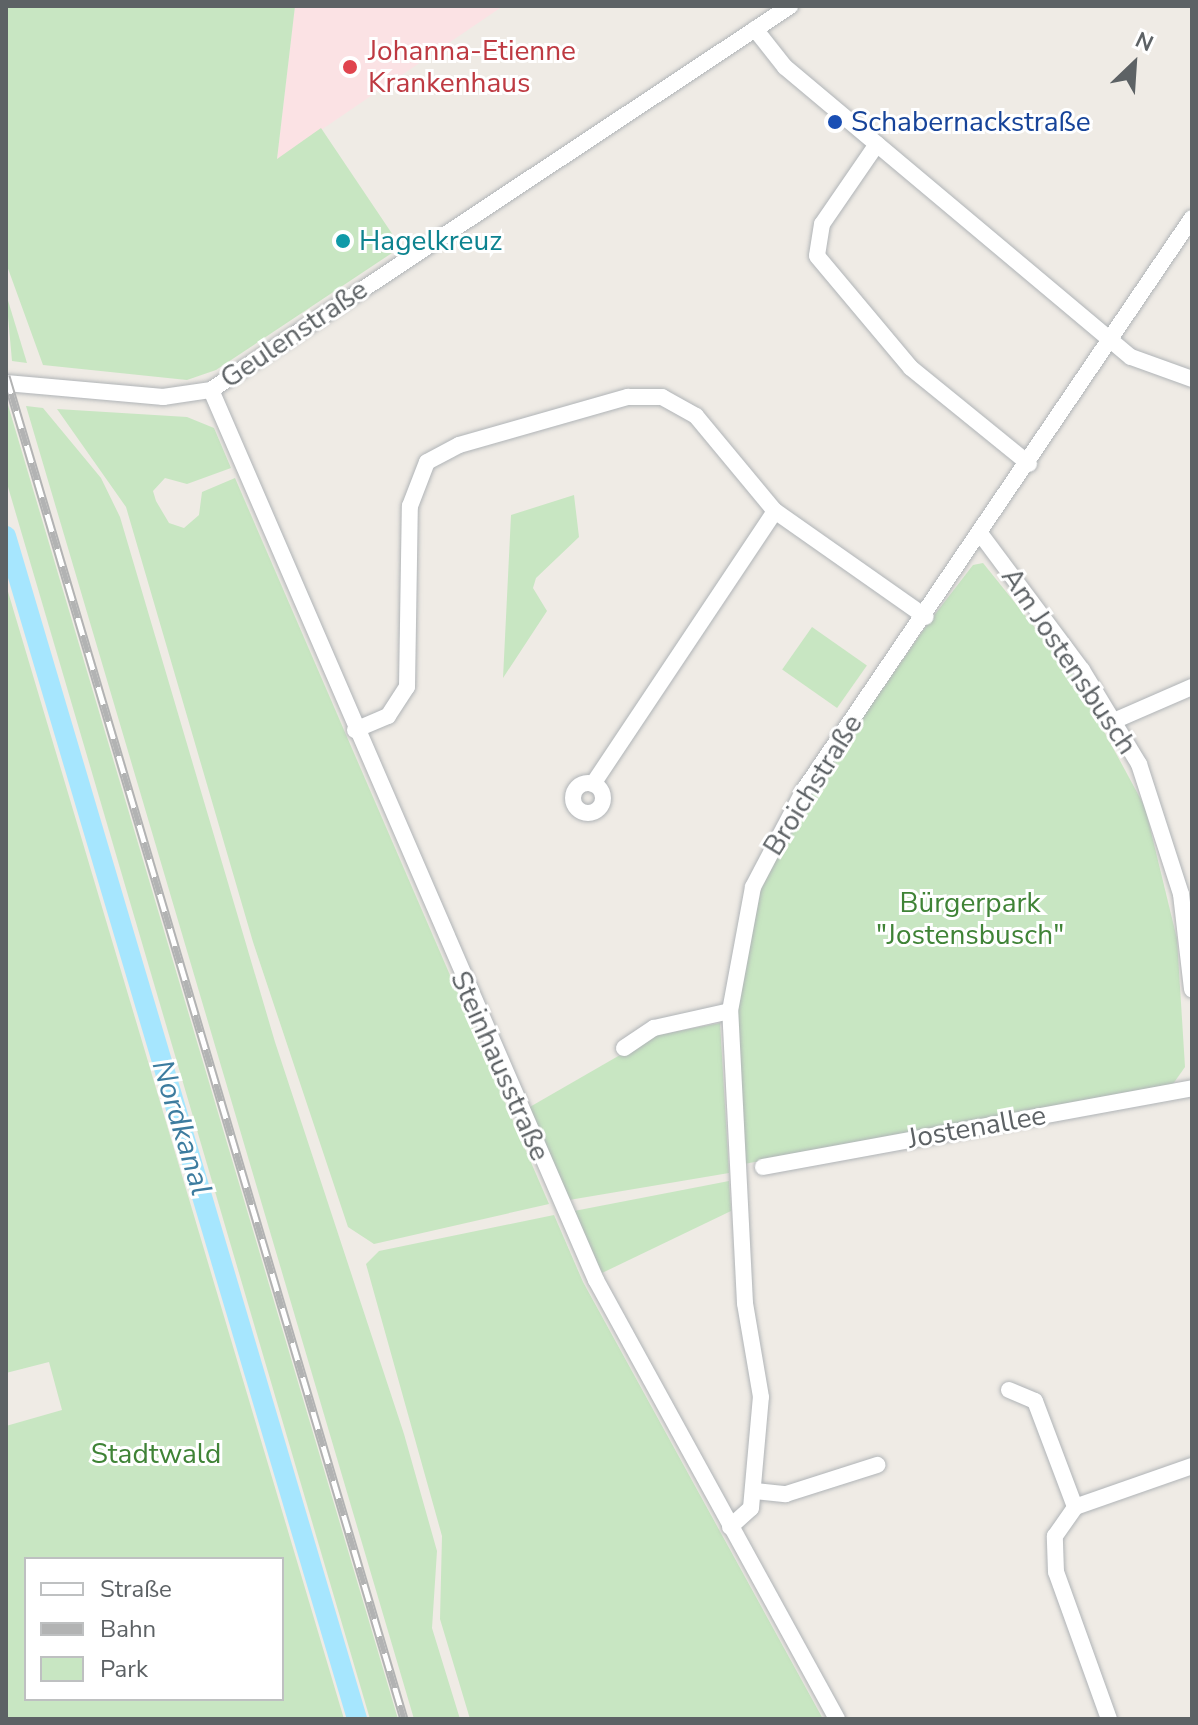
<!DOCTYPE html>
<meta charset="utf-8">
<style>
body{margin:0}
#map{position:relative;width:1198px;height:1725px;overflow:hidden;background:#efebe5;font-family:"Nunito Sans",sans-serif}
div>[style]{position:absolute}
[style*='--x']{left:calc(var(--x)*1px);top:calc(var(--y)*1px);width:calc(var(--w)*1px);rotate:calc(var(--a)*1deg)}
.medical>*{inset:0;background:#fbe2e4}
.green>*{inset:0;background:#c8e6c2;transform-origin:0 0}
.canal>*{height:20px;margin:-10px;padding:0 10px;transform-origin:10px;border-radius:10px;background:#a6e6fe}
.roads{filter:drop-shadow(0 0 2px #b0b4b7) drop-shadow(0 0 2px #b0b4b7)}
.street>*{height:16px;margin:-8px;padding:0 8px;transform-origin:8px;border-radius:8px;background:#fff}
.street>.ring{margin:-8px;padding:0;box-sizing:content-box;background:none;border:16px solid #fff;border-radius:50%}
.rail>*{height:9px;margin-top:-4.5px;transform-origin:0;background:repeating-linear-gradient(90deg,#fff 0 18px,#b2b3b3 0 36px);box-sizing:border-box;border-block:2px solid #b2b3b3}
.dots>*{width:22px;height:22px;translate:-50% -50%;box-sizing:border-box;border:4px solid #fff;border-radius:50%}
span{translate:-50% -50%;white-space:nowrap;text-align:center;line-height:1.15;-webkit-text-stroke:6px #fff;paint-order:stroke}
.health-label{font-size:28px;color:#be3a42}
.left{translate:0 -50%;text-align:left}
.transit-label{font-size:28px;color:#164399}
.culture-label{font-size:28px;color:#0d838f}
.street-label{font-size:28px;color:#5d6265}
.park-label{font-size:28px;color:#3f8336}
.water-label{font-size:30px;color:#3d7c9f;font-style:italic}
.frame{position:absolute;inset:0;border:8px solid #5d6265;pointer-events:none}
.legend{position:absolute;left:24px;top:1557px;width:260px;height:144px;box-sizing:border-box;background:#fff;border:2px solid #bec0c1;margin:0;padding:10px 14px;list-style:none;font-size:24px;color:#5d6265}
.legend li{display:flex;align-items:center;gap:16px;height:40px}
.legend b{width:40px;border:2px solid #bec0c1}
.north{position:absolute;left:1094px;top:24px;width:80px;height:80px;-webkit-text-stroke:6px #fff;paint-order:stroke;rotate:25deg;font-size:22px;font-weight:700;line-height:32px;text-align:center;color:#5d6265}
.north::after{content:'';display:block;margin:auto;width:28px;height:36px;background:#5d6265;clip-path:polygon(50% 0,100% 100%,50% 72%,0 100%)}
</style>
<div id="map">
<div class="medical">
<div style="clip-path:polygon(295px 6px,503px 6px,277px 160px)"></div>
</div>
<div class="green">
<div style="clip-path:polygon(6px 6px,295px 6px,277px 159px,321px 128px,401px 247px,216px 370px,187px 380px,43px 365px,6px 263px)"></div>
<div style="clip-path:polygon(6px 294px,27px 363px,12px 361px)"></div>
<div style="clip-path:polygon(6px 404px,8px 405px,398px 1719px,370px 1719px,6px 480px)"></div>
<div style="clip-path:polygon(26px 406px,43px 408px,101px 478px,120px 517px,275px 1042px,404px 1434px,437px 1551px,432px 1628px,460px 1719px,414px 1719px)"></div>
<div style="clip-path:polygon(57px 409px,187px 417px,214px 428px,231px 468px,187px 484px,165px 478px,153px 491px,156px 501px,169px 523px,184px 528px,199px 515px,202px 492px,235px 478px,549px 1204px,374px 1244px,348px 1227px,253px 942px,126px 507px)"></div>
<div style="clip-path:polygon(574px 495px,579px 537px,536px 578px,533px 588px,547px 611px,503px 678px,511px 515px)"></div>
<div style="clip-path:polygon(983px 563px,1074px 676px,1145px 807px,1177px 939px,1185px 1067px,1173px 1084px,744px 1164px,737px 1005px,761px 889px,809px 795px,929px 622px,973px 565px)"></div>
<div style="clip-path:polygon(evenodd,6px 585px,344px 1719px,6px 1719px,6px 1426px,62px 1410px,49px 1362px,6px 1373px,6px 585px,26px 1559px,282px 1559px,282px 1699px,26px 1699px,26px 1559px)"></div>
<div style="left:812px;top:627px;width:67px;height:52px;rotate:35deg"></div>
<div style="clip-path:polygon(720px 1023px,729px 1173px,569px 1200px,528px 1108px,653px 1036px)"></div>
<div style="clip-path:polygon(729px 1181px,731px 1211px,602px 1273px,574px 1211px)"></div>
<div style="clip-path:polygon(554px 1215px,583px 1282px,823px 1719px,470px 1719px,440px 1619px,442px 1536px,366px 1264px,379px 1251px)"></div>
</div>
<div class="canal">
<div style="--x:6;--y:536;--w:1234;--a:73.47"></div>
</div>
<div class="roads">
<div class="street">
<div style="--x:755;--y:29;--w:48;--a:51.7"></div>
<div style="--x:785;--y:67;--w:451;--a:40"></div>
<div style="--x:1131;--y:357;--w:65;--a:19.8"></div>
<div style="--x:877;--y:144;--w:97;--a:124.5"></div>
<div style="--x:822;--y:224;--w:32;--a:99"></div>
<div style="--x:817;--y:256;--w:146;--a:50"></div>
<div style="--x:911;--y:368;--w:152;--a:39.1"></div>
<div style="--x:6;--y:383;--w:158;--a:5.1"></div>
<div style="--x:163;--y:397;--w:49;--a:-8.3"></div>
<div style="--x:211;--y:390;--w:695;--a:-33.55"></div>
<div style="--x:211;--y:390;--w:970;--a:66.61"></div>
<div style="--x:596;--y:1280;--w:501;--a:61.23"></div>
<div style="--x:982;--y:536;--w:167;--a:53.3"></div>
<div style="--x:1082;--y:670;--w:110;--a:58.8"></div>
<div style="--x:1139;--y:764;--w:137;--a:72.1"></div>
<div style="--x:1181;--y:894;--w:96;--a:83.4"></div>
<div style="--x:1116;--y:720;--w:83;--a:-23.5"></div>
<div style="--x:355;--y:730;--w:36;--a:-23"></div>
<div style="--x:388;--y:716;--w:35;--a:-57"></div>
<div style="--x:407;--y:687;--w:181;--a:-89.1"></div>
<div style="--x:410;--y:506;--w:47;--a:-68.9"></div>
<div style="--x:427;--y:462;--w:36;--a:-28"></div>
<div style="--x:459;--y:445;--w:176;--a:-15.9"></div>
<div style="--x:628;--y:397;--w:34;--a:0"></div>
<div style="--x:662;--y:397;--w:39;--a:29"></div>
<div style="--x:696;--y:416;--w:124;--a:50.3"></div>
<div style="--x:775;--y:511;--w:184;--a:35.1"></div>
<div class="ring" style="left:573px;top:783px;width:14px;height:14px"></div>
<div style="--x:593;--y:784;--w:328;--a:-56.3"></div>
<div style="--x:624;--y:1048;--w:36;--a:-34"></div>
<div style="--x:654;--y:1028;--w:78;--a:-12.6"></div>
<div style="--x:763;--y:1167;--w:436;--a:-10.4"></div>
<div style="--x:1009;--y:1390;--w:28;--a:23"></div>
<div style="--x:1035;--y:1401;--w:113;--a:69.3"></div>
<div style="--x:755;--y:1491;--w:31;--a:6"></div>
<div style="--x:786;--y:1494;--w:96;--a:-17.7"></div>
<div style="--x:730;--y:1527;--w:28;--a:-42"></div>
<div style="--x:751;--y:1508;--w:111;--a:-84.9"></div>
<div style="--x:761;--y:1397;--w:95;--a:-99.7"></div>
<div style="--x:745;--y:1303;--w:292;--a:-92.9"></div>
<div style="--x:730;--y:1011;--w:126;--a:-79.5"></div>
<div style="--x:753;--y:887;--w:110;--a:-62.3"></div>
<div style="--x:804;--y:790;--w:691;--a:-55.85"></div>
<div style="--x:1109;--y:1719;--w:156;--a:-109.8"></div>
<div style="--x:1056;--y:1572;--w:36;--a:-92"></div>
<div style="--x:1055;--y:1536;--w:35;--a:-55"></div>
<div style="--x:1075;--y:1507;--w:124;--a:-19.3"></div>
</div>
</div>
<div class="rail">
<div style="--x:6;--y:376;--w:1401;--a:73.49"></div>
</div>
<div class="dots">
<div style="left:350px;top:67px;background:#e0444e"></div>
<div style="left:835px;top:122px;background:#1a4fb4"></div>
<div style="left:343px;top:241px;background:#0f9aa8"></div>
</div>
<div class="health-label">
<span class="left" style="left:368px;top:67px">Johanna-Etienne<br>Krankenhaus</span>
</div>
<div class="transit-label">
<span class="left" style="left:851px;top:122px">Schabernackstraße</span>
</div>
<div class="culture-label">
<span class="left" style="left:359px;top:241px">Hagelkreuz</span>
</div>
<div class="street-label">
<span style="left:294px;top:334px;rotate:-34deg">Geulenstraße</span>
<span style="left:1069px;top:661px;rotate:56deg">Am Jostensbusch</span>
<span style="left:813px;top:785px;rotate:-58deg">Broichstraße</span>
<span style="left:500px;top:1066px;rotate:66deg">Steinhausstraße</span>
<span style="left:977px;top:1127px;rotate:-10deg">Jostenallee</span>
</div>
<div class="park-label">
<span style="left:970px;top:919px">Bürgerpark<br>"Jostensbusch"</span>
<span style="left:156px;top:1454px">Stadtwald</span>
</div>
<div class="water-label">
<span style="left:181px;top:1128px;rotate:73deg">Nordkanal</span>
</div>
<div class="frame"></div>
<ul class="legend">
<li><b style="height:10px;background:#fff"></b>Straße</li>
<li><b style="height:10px;background:#b2b3b3"></b>Bahn</li>
<li><b style="height:22px;background:#c8e6c2"></b>Park</li>
</ul>
<div class="north">N</div>
</div>
